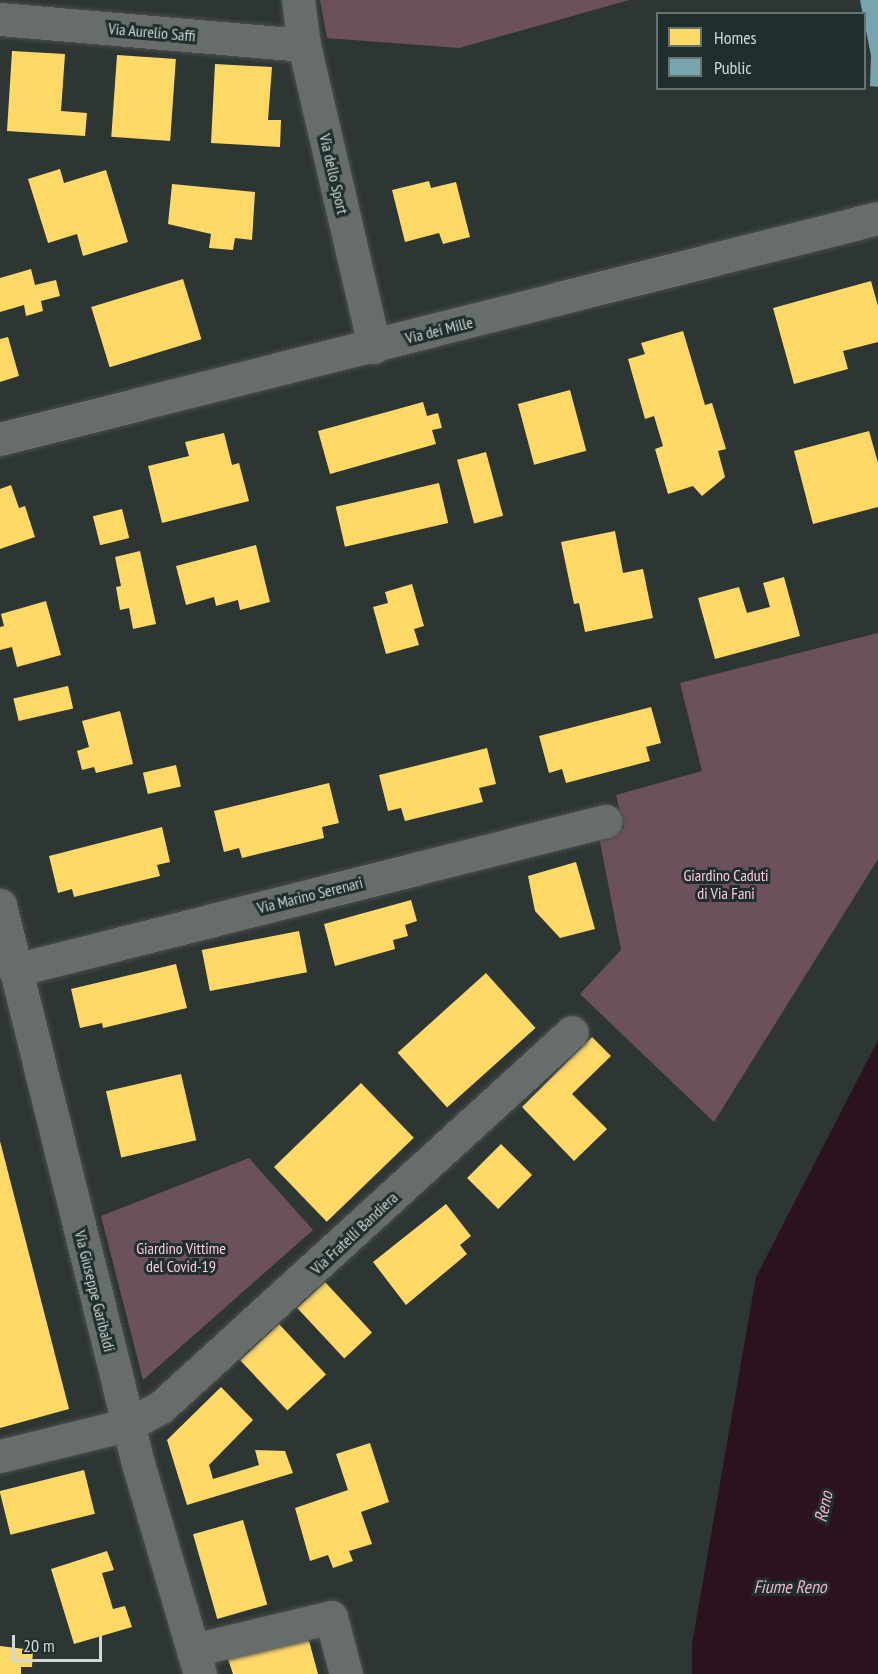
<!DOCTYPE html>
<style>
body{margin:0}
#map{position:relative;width:878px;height:1674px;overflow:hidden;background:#2e3634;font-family:"PT Sans Narrow",sans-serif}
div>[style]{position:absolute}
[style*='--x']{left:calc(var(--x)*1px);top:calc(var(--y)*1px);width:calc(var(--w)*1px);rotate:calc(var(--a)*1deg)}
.green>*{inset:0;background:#6c515d}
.water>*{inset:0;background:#2b121e}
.homes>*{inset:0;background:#ffd966;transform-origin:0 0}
.public>*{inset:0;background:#76a5af}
.roads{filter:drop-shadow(0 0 2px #4b5150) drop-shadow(0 0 2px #4b5150)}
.minor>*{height:33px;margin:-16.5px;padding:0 16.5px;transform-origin:16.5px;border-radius:16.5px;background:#666d6b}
span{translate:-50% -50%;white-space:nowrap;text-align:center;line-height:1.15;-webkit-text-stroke:6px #202f2d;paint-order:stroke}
.street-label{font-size:16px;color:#cfd8d6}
.park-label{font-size:16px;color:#ffcae0}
.water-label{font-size:18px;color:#f1b1cc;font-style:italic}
.legend{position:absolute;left:656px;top:12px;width:210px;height:78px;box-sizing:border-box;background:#202f2d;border:2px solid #667371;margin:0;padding:8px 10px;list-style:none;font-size:18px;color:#cfd8d6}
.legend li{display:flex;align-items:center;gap:12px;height:30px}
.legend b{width:30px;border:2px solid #667371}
.scale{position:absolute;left:12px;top:1635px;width:90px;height:27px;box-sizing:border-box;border:3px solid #cfd8d6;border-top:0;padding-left:8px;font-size:18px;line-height:21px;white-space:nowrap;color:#cfd8d6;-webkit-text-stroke:4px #202f2d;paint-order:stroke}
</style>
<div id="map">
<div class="green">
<div style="clip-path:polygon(320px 0,629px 0,459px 48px,327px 38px)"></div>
<div style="clip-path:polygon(878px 633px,878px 859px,714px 1122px,580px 994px,621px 950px,599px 837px,624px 828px,616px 795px,702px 771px,680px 683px)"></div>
<div style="clip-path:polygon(249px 1158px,313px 1230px,143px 1380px,101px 1216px)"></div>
</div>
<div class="water">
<div style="clip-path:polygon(878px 1040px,878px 1674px,692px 1674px,692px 1644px,756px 1277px)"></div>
</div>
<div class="homes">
<div style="clip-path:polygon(12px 51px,65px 54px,61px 111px,87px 113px,85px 136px,7px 131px)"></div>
<div style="left:117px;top:55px;width:59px;height:82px;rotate:4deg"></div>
<div style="clip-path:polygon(215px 64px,272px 67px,268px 120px,281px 120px,280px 147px,211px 143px)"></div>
<div style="clip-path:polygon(60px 169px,64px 183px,106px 170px,128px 242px,83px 256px,77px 234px,48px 243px,28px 179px)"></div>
<div style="clip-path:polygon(429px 181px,431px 188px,456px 182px,470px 237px,443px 244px,439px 233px,405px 242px,392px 190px)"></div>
<div style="clip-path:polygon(172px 184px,255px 192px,252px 240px,235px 238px,233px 250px,209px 248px,211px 234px,168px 224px)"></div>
<div style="clip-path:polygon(31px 269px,35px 285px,56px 280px,60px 296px,41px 301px,43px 311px,26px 316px,24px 305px,0 312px,0 278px)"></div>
<div style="left:183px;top:279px;width:63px;height:96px;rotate:73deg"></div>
<div style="clip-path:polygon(871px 281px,878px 306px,878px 342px,843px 351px,848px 369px,794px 384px,773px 308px)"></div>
<div style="clip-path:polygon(683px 331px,705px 405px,712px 403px,726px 449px,718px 451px,725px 477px,702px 496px,693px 486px,668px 494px,655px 449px,663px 446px,654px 416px,645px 419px,628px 359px,645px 354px,641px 343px)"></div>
<div style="clip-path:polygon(8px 337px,19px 376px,0 382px,0 339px)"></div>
<div style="left:570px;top:390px;width:63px;height:54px;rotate:75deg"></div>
<div style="clip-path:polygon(423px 402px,427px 416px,438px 413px,442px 428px,432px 430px,436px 444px,330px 474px,318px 431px)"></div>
<div style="clip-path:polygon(869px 431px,878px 463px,878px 507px,813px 524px,794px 451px)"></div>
<div style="clip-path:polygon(224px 433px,232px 465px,239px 463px,249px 501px,162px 523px,148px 466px,189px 456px,185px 442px)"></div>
<div style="left:486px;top:452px;width:66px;height:30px;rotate:75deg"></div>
<div style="left:439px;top:483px;width:41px;height:106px;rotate:77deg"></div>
<div style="clip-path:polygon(11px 485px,19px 508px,25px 506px,35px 537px,0 549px,0 489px)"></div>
<div style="left:122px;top:509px;width:30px;height:30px;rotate:76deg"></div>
<div style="clip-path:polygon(615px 531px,623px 573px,643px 569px,653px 618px,585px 632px,579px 603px,574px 604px,561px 542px)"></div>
<div style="clip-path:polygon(256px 545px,270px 602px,240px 610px,238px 600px,216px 606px,214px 597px,186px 605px,176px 566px)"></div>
<div style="clip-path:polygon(140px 551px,156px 624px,133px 629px,129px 608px,120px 610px,116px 587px,121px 586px,115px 557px)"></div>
<div style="clip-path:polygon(784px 577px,800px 636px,715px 659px,698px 598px,739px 587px,747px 613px,770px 607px,763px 583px)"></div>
<div style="clip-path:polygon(412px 584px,424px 626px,414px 629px,419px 645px,386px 654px,373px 607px,388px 603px,385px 592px)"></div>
<div style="clip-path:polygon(46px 601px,61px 655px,17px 667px,12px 647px,0 650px,0 627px,4px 626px,1px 614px)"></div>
<div style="left:68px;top:686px;width:23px;height:56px;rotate:77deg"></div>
<div style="clip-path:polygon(651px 707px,661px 743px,646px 747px,650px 761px,566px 783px,562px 769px,549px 773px,539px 736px)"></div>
<div style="clip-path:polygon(120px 711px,133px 764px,96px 773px,94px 767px,82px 770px,77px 751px,89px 747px,82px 721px)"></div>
<div style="clip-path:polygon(487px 748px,496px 784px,479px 788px,483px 802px,405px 821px,401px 808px,388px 811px,379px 775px)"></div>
<div style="left:176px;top:765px;width:22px;height:34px;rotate:77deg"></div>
<div style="clip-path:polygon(329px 783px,339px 823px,322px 827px,324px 838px,242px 858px,239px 848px,224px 852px,214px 811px)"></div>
<div style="clip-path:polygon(162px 827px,170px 862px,157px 865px,160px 876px,74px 897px,72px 889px,58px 893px,49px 856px)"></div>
<div style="clip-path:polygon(576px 862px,595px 929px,560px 938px,535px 911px,528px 876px)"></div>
<div style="clip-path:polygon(411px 900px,417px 921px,405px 925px,408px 936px,393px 940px,395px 949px,335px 966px,324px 924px)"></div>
<div style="left:299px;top:931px;width:42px;height:99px;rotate:79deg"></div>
<div style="clip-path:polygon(176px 964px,187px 1008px,103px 1028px,102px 1023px,80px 1028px,71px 989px)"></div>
<div style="left:486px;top:973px;width:74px;height:119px;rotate:48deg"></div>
<div style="clip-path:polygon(592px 1037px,611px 1056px,572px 1094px,607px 1129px,574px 1161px,522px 1107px)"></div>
<div style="left:181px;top:1074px;width:68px;height:77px;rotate:77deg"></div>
<div style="left:361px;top:1083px;width:76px;height:121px;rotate:46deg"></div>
<div style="clip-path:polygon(0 1141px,69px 1409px,0 1428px)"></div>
<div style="left:501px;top:1144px;width:44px;height:48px;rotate:45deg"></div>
<div style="clip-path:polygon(446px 1204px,471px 1236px,460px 1245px,467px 1254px,406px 1305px,373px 1262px)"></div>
<div style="left:325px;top:1282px;width:69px;height:38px;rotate:47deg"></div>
<div style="left:279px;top:1324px;width:69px;height:53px;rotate:47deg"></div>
<div style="clip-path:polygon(221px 1387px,253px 1420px,209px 1465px,213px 1479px,259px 1465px,255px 1450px,285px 1451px,293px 1473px,187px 1505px,167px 1440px)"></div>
<div style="clip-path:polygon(370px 1443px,389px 1502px,361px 1512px,372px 1544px,349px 1551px,353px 1561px,333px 1568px,328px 1555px,310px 1561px,295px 1508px,348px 1490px,336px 1454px)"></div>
<div style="left:84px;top:1470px;width:45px;height:87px;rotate:76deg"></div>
<div style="left:243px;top:1520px;width:88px;height:52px;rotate:74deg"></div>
<div style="clip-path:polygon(107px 1551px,114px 1570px,102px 1573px,113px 1609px,125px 1606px,132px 1627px,74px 1644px,51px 1569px)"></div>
<div style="clip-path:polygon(308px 1637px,318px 1674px,233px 1674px,228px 1659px)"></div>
<div style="clip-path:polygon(0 1646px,33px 1650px,32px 1667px,21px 1667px,21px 1674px,0 1674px)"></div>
</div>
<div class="public">
<div style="clip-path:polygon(860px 0,878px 0,878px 87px,870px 86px,871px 56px)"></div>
</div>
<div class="roads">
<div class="minor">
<div style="--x:298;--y:0;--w:45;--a:82.4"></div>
<div style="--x:304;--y:45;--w:310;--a:76.9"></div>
<div style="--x:0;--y:19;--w:305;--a:4.9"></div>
<div style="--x:0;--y:439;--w:905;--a:-14.13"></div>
<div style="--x:0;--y:905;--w:572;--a:76.13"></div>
<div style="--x:137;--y:1460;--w:223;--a:73.6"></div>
<div style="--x:15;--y:970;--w:609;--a:-14.17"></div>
<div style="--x:0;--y:1456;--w:134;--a:-13.8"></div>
<div style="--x:130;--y:1424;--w:35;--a:-29"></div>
<div style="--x:161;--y:1407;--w:556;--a:-42.38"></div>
<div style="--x:193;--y:1650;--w:142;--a:-13.4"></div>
<div style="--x:331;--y:1617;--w:59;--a:75.3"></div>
</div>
</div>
<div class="street-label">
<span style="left:152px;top:32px;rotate:5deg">Via Aurelio Saffi</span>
<span style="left:334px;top:174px;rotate:77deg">Via dello Sport</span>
<span style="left:439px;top:330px;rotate:-14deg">Via dei Mille</span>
<span style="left:310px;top:895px;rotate:-14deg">Via Marino Serenari</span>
<span style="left:354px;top:1233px;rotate:-43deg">Via Fratelli Bandiera</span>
<span style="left:95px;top:1291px;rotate:76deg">Via Giuseppe Garibaldi</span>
</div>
<div class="park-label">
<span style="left:726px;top:884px">Giardino Caduti<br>di Via Fani</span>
<span style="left:181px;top:1257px">Giardino Vittime<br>del Covid-19</span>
</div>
<div class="water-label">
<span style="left:824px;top:1507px;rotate:-78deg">Reno</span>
<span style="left:790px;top:1587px">Fiume Reno</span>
</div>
<ul class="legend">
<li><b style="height:16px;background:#ffd966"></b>Homes</li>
<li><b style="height:16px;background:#76a5af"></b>Public</li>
</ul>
<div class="scale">20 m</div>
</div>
